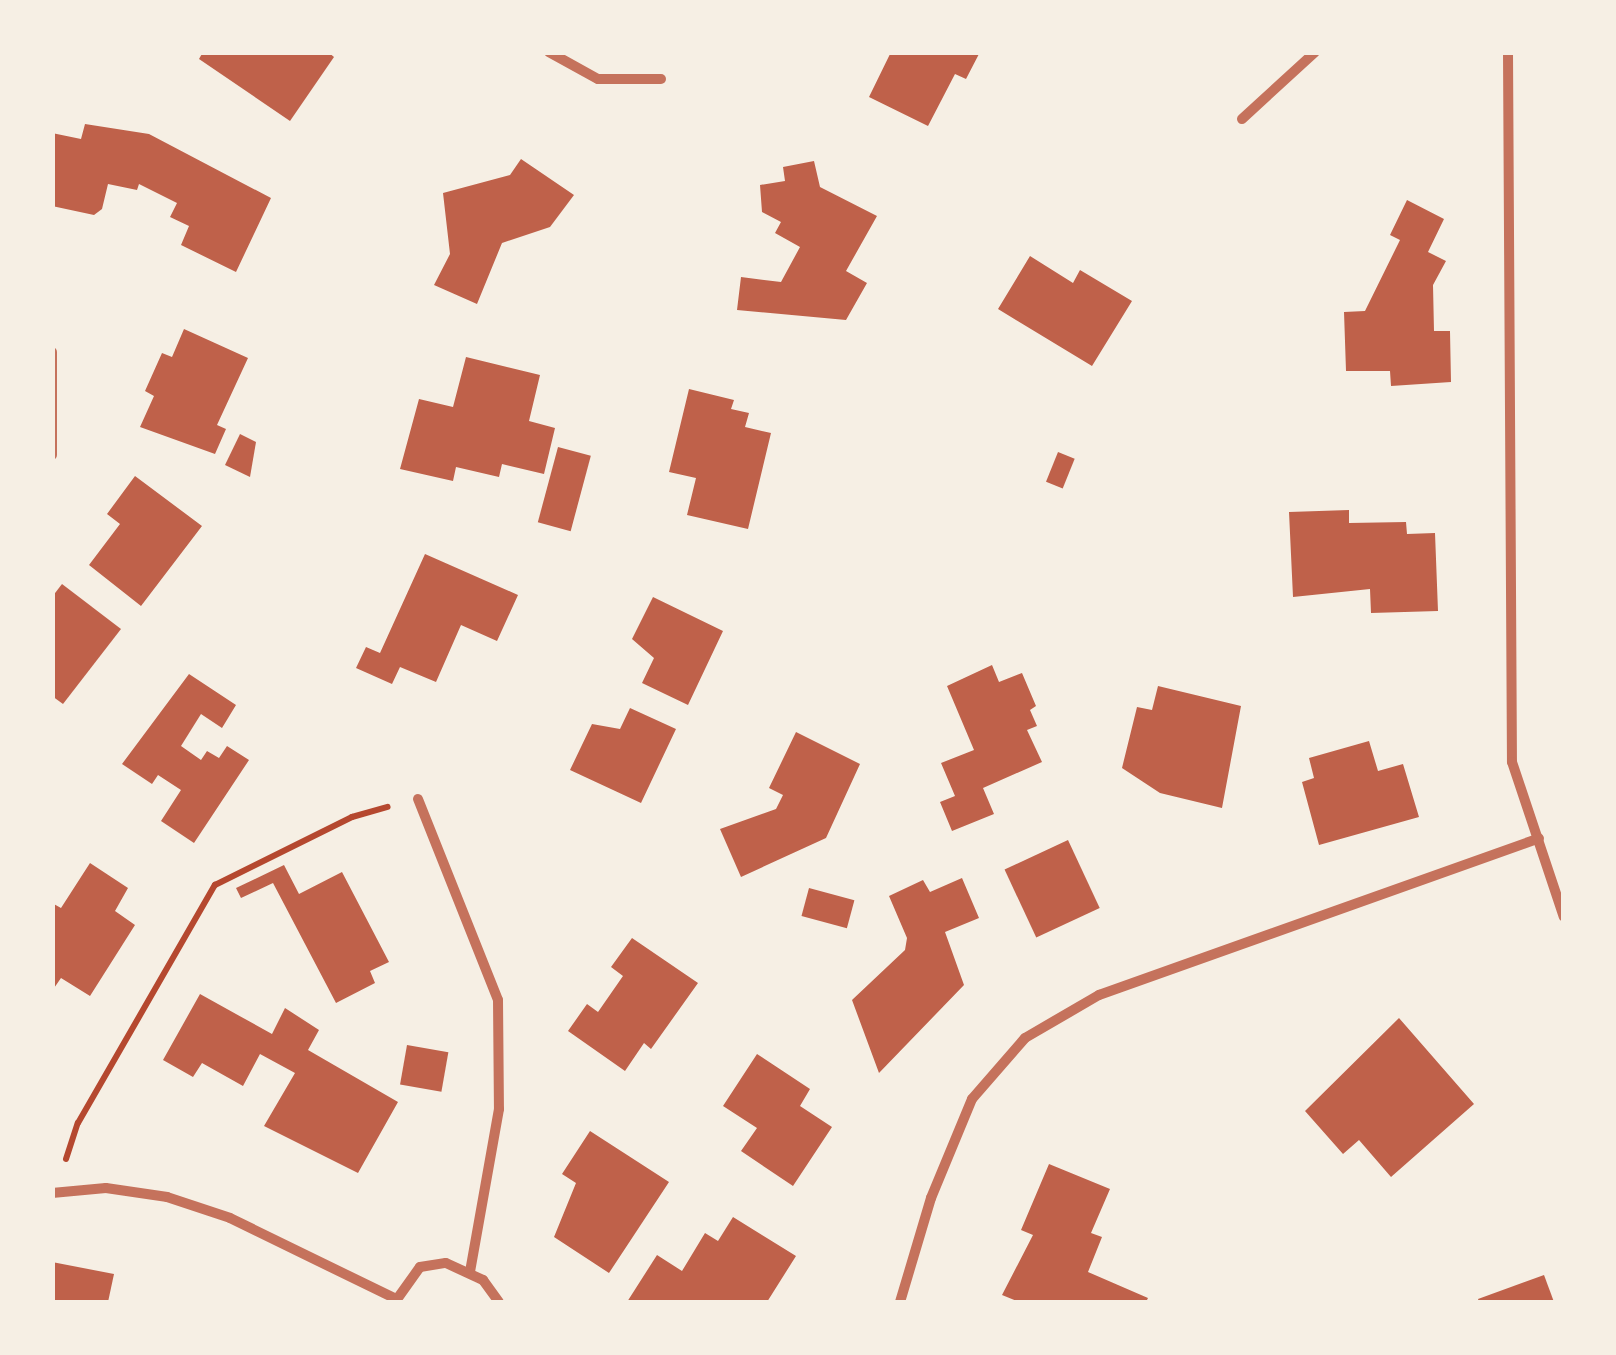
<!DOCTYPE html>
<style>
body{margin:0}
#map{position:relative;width:1616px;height:1355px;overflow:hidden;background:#f6efe4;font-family:Mulish,sans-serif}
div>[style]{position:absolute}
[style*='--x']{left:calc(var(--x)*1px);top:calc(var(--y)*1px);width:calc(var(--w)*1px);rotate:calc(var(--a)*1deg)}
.building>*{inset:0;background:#bf614a;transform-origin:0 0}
.path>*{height:6px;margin:-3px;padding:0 3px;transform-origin:3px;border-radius:3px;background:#b5482f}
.minor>*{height:10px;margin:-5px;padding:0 5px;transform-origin:5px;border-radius:5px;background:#c5725c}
span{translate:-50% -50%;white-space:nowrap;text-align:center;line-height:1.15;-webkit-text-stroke:8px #f6efe4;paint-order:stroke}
.frame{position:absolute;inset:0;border:55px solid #f6efe4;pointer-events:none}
</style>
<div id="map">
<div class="building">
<div style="clip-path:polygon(203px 52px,328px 52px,334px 57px,290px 121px,199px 59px)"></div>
<div style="clip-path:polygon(891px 52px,980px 52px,966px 79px,955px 74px,928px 126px,869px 97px)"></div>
<div style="clip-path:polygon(85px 124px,149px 134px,271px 198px,236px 272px,181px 245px,189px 226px,170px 217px,177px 203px,139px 184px,137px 190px,108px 184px,102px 209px,94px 215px,52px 206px,52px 133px,81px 139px)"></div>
<div style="clip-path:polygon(521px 159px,574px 195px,550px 227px,502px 243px,477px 304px,434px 285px,450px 254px,443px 193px,510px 175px)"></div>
<div style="clip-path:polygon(814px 161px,820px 187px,877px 216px,846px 271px,867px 283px,846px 320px,737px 310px,741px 277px,781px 282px,800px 247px,775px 233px,781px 222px,762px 212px,760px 185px,785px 181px,783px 167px)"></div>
<div style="clip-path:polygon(1407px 200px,1444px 219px,1428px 252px,1446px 261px,1433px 285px,1434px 331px,1450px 331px,1451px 382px,1391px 386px,1390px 371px,1346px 371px,1344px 312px,1365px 311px,1400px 240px,1390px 235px)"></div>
<div style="clip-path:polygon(1030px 256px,1073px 283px,1080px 270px,1132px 301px,1092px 366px,998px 309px)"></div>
<div style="clip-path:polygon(184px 329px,248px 358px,217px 425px,226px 429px,215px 454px,140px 427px,154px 396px,145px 391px,162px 353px,172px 357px)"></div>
<div style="clip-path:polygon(466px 357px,540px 375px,529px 421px,555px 428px,544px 474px,502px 464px,499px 477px,456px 467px,453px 481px,400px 469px,419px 399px,453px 407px)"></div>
<div style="clip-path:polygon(689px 389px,734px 400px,731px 409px,749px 413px,745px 427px,771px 433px,748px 529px,687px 515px,696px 478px,669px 472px)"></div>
<div style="clip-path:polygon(240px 434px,256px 442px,250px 477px,225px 465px)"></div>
<div style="left:558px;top:447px;width:34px;height:78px;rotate:15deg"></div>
<div style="left:1058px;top:452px;width:18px;height:32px;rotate:22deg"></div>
<div style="clip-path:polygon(135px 476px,202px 526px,141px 606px,89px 565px,120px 524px,107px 514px)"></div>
<div style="clip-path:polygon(1349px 510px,1349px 523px,1406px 522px,1407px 534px,1435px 533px,1438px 611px,1371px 613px,1370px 589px,1293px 597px,1289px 512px)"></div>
<div style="clip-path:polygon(425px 554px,518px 595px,497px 641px,461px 625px,436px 682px,400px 667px,392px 684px,356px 668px,366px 647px,380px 653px)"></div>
<div style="clip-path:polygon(62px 584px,121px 629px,63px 704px,52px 696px,52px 597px)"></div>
<div style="clip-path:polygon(653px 597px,723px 631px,688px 705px,642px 683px,654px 658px,632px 639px)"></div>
<div style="clip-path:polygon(992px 665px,999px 682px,1022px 673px,1036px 706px,1030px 710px,1037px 726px,1027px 730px,1042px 762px,983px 788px,994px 814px,952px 831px,940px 802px,955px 796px,941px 763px,974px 750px,947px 686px)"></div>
<div style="clip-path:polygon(189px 674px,236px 705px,222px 728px,201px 714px,181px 746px,201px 760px,207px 751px,219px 758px,227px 746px,249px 760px,194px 843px,161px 821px,181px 790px,158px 775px,152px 784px,122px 764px)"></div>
<div style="clip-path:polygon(1158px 686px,1241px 706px,1222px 808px,1160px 793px,1122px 768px,1137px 707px,1152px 710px)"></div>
<div style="clip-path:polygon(630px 708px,676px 729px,641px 803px,570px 770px,592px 724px,620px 729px)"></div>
<div style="clip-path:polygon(796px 732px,860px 764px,826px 838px,741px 877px,720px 829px,776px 809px,783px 795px,769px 788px)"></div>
<div style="clip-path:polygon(1369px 741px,1378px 771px,1403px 764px,1419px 817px,1319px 845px,1302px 782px,1314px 778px,1309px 758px)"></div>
<div style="left:1068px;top:840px;width:75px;height:70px;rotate:65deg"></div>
<div style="clip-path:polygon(90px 863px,128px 888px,115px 911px,135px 925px,90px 996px,61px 978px,52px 991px,52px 903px,61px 908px)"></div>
<div style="clip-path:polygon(284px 865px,299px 894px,342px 872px,389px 962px,370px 971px,375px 983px,336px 1003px,273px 883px,241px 898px,236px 888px)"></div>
<div style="clip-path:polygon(962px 878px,979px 918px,945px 932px,964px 985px,879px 1073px,852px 1000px,905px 950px,907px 938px,889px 896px,923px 880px,930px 892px)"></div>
<div style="left:809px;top:888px;width:47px;height:29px;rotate:15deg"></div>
<div style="clip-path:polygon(632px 938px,698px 983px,651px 1049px,644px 1043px,625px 1071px,568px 1031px,587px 1004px,598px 1012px,623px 976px,611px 967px)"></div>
<div style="clip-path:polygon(200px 994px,272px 1034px,285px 1008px,319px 1030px,308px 1050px,398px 1102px,358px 1173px,264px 1126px,295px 1073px,260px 1054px,243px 1086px,202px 1063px,193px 1077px,163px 1060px)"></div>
<div style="clip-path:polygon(1399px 1018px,1474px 1104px,1391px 1177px,1359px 1140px,1343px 1154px,1305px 1111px)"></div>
<div style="left:407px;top:1045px;width:42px;height:40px;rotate:10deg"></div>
<div style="clip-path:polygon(757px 1054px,810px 1089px,800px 1106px,832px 1127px,793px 1186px,741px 1151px,757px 1128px,723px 1106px)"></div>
<div style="clip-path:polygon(590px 1131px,669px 1182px,609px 1273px,554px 1237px,576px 1183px,562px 1174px)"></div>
<div style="clip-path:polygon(1049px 1164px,1110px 1189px,1091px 1233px,1102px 1237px,1088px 1272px,1148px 1298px,1146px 1302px,1019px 1302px,1002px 1295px,1033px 1235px,1021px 1230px)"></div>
<div style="clip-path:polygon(733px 1217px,796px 1256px,767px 1302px,627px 1302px,657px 1255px,682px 1271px,705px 1233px,718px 1241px)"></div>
<div style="clip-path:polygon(52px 1262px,114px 1274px,108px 1302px,52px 1302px)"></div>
<div style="clip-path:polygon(1544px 1275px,1554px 1302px,1479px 1302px,1478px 1299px)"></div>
</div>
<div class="path">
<div style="--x:66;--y:1159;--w:38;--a:-72"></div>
<div style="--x:78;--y:1123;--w:275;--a:-60.1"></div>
<div style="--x:215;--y:885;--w:153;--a:-26.4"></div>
<div style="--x:352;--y:817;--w:37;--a:-16"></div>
</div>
<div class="minor">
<div style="--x:549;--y:52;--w:56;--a:28.9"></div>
<div style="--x:598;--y:79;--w:63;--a:0"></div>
<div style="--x:1508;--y:52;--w:710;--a:89.68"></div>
<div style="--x:1512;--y:762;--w:163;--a:71.5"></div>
<div style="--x:1242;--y:119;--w:99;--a:-42.5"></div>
<div style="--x:52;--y:352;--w:103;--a:90"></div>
<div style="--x:418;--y:799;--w:216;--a:68.3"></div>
<div style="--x:498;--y:1000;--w:109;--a:89.5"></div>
<div style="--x:499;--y:1109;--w:165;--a:100.1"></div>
<div style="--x:52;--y:1193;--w:54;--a:-5.3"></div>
<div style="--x:106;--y:1188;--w:62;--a:8.4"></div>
<div style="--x:167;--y:1197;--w:66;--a:18.4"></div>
<div style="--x:230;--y:1218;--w:185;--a:26"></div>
<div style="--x:395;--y:1302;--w:43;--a:-54.5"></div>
<div style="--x:420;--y:1267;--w:26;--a:-9"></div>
<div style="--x:446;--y:1263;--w:41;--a:24.7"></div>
<div style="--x:483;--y:1280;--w:27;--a:54"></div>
<div style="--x:900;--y:1302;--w:109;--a:-73.4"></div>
<div style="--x:931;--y:1198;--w:107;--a:-67.5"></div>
<div style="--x:972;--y:1099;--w:81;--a:-49"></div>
<div style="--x:1025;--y:1038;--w:86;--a:-30.2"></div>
<div style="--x:1099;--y:995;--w:467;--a:-19.6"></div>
</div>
<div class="frame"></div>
</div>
